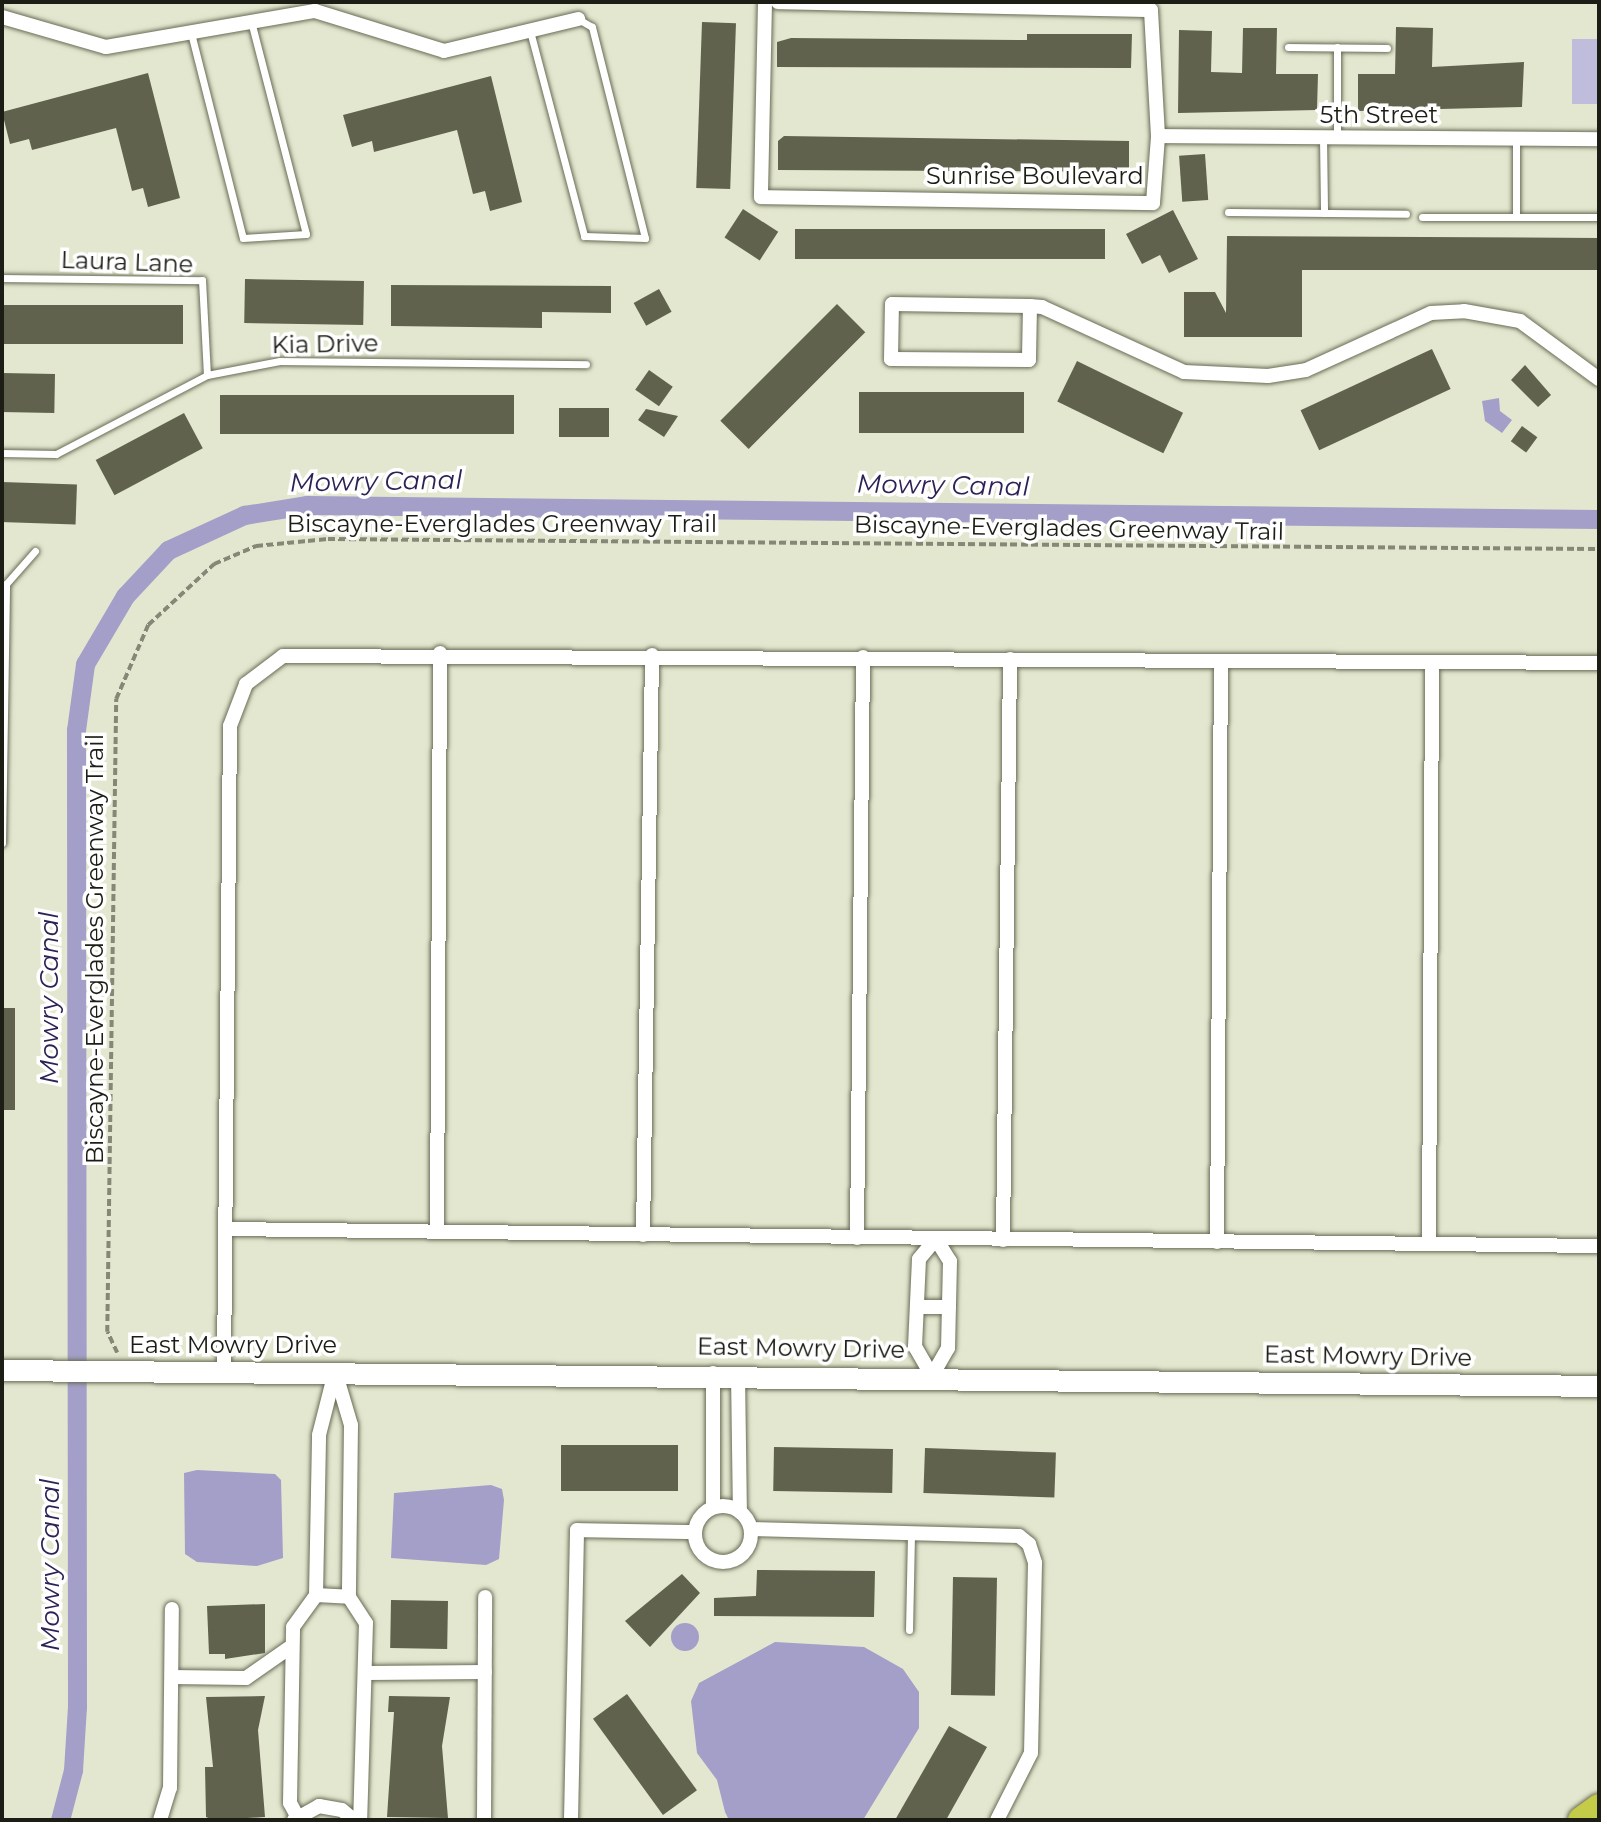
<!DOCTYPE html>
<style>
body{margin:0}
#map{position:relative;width:1601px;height:1822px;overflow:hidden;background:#e4e7cf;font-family:Montserrat,sans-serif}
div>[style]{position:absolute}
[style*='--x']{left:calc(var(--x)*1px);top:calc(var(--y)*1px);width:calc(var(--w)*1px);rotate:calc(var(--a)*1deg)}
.green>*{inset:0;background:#c0bddc;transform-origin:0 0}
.water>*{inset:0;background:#a39fc9}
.round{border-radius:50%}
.canal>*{height:19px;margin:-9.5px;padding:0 9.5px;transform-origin:9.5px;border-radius:9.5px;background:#a39fc9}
.building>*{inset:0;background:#60624d;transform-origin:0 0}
.path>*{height:3.5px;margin-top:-1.75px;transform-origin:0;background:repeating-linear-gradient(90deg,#868877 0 7px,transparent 0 10.5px)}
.roads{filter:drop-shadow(0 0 2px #696c56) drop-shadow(0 0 2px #696c56)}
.lane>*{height:7px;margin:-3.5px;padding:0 3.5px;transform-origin:3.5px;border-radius:3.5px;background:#fff}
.street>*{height:14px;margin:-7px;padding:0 7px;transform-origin:7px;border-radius:7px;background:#fff}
.street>.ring{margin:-7px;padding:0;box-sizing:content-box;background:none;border:14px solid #fff;border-radius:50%}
.secondary>*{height:21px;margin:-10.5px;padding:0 10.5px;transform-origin:10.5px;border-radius:10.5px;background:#fff}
.highway>*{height:26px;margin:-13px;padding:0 13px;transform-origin:13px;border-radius:13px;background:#c4cb48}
span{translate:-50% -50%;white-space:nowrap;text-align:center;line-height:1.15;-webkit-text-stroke:7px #fff;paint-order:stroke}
.street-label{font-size:24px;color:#1c1d14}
.water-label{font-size:26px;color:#2d2256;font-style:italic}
.frame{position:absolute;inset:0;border:4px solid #1c1d14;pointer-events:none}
</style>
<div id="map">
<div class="green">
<div style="left:1572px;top:39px;width:27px;height:65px"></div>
</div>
<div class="water">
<div style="clip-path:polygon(1499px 398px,1500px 411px,1512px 420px,1502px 433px,1485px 421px,1482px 401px)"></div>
<div style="clip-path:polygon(197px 1470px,275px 1474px,281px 1480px,283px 1558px,257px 1566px,197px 1562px,185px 1554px,184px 1473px)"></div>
<div style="clip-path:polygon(491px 1485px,502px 1489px,504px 1500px,499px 1559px,486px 1565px,391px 1558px,394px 1493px)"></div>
<div class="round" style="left:671px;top:1623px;width:28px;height:28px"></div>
<div style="clip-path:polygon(775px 1642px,864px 1647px,903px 1669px,919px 1692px,919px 1728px,863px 1820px,729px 1820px,725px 1812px,717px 1780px,697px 1753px,691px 1701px,699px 1683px)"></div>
</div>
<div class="canal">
<div style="--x:60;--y:1820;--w:52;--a:-75.4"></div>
<div style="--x:73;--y:1770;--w:63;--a:-86.4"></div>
<div style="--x:77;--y:1707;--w:977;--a:-90.06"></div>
<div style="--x:76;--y:730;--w:67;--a:-82.2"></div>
<div style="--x:85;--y:664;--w:79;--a:-59.5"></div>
<div style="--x:125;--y:596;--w:63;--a:-46.9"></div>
<div style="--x:168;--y:550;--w:84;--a:-24.7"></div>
<div style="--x:244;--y:515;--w:64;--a:-9"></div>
<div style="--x:307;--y:505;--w:1292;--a:0.62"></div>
</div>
<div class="building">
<div style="left:702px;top:22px;width:34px;height:166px;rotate:2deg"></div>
<div style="clip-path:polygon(1396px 27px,1433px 28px,1432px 67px,1524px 62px,1522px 107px,1358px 111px,1358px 74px,1395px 74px)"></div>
<div style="clip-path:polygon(1243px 28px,1277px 28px,1276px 74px,1318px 74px,1317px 110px,1178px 113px,1179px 30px,1212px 31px,1211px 72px,1242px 73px)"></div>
<div style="clip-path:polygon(1027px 34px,1132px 34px,1131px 68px,777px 67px,777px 42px,791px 38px,1027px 40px)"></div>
<div style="clip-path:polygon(148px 73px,180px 198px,148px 207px,143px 188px,132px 191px,116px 128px,32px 150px,29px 139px,10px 144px,2px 112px)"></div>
<div style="clip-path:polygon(491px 76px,522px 202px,490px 211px,485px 191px,473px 194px,457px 130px,374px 152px,372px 141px,352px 147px,343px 115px)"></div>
<div style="clip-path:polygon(784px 136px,1129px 141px,1129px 172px,778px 170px,778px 141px)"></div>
<div style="left:1205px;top:154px;width:46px;height:26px;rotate:86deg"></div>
<div style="left:743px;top:209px;width:42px;height:34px;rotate:33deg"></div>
<div style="clip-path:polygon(1173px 210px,1198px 259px,1169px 273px,1160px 255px,1142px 264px,1126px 234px)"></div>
<div style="left:795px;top:229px;width:310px;height:30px"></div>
<div style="clip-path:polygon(1227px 236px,1599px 238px,1599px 270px,1302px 270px,1302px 337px,1184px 337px,1184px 292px,1215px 292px,1226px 313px)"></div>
<div style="left:245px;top:279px;width:119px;height:44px;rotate:1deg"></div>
<div style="clip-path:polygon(391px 285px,611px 286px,611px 313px,542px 312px,542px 328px,391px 326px)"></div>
<div style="left:659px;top:289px;width:26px;height:29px;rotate:61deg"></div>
<div style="left:837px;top:304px;width:40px;height:165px;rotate:45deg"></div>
<div style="left:2px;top:305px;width:181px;height:39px"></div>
<div style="left:1432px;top:349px;width:44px;height:145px;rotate:65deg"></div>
<div style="left:1077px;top:361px;width:118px;height:45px;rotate:26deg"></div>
<div style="clip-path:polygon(1525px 365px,1551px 395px,1538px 407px,1511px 380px)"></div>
<div style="left:649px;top:370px;width:29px;height:24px;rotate:35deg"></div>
<div style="left:2px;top:373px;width:53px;height:39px;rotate:1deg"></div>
<div style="left:859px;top:392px;width:165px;height:41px"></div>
<div style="left:220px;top:395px;width:294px;height:39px"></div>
<div style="left:559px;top:408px;width:50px;height:29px"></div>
<div style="clip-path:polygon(646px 409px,678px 416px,664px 437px,638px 420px)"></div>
<div style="left:184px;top:413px;width:40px;height:100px;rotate:62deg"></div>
<div style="left:1522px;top:426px;width:19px;height:19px;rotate:36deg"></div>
<div style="left:2px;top:482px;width:75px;height:40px;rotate:2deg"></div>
<div style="left:2px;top:1008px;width:13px;height:102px"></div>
<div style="left:561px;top:1445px;width:117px;height:46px"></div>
<div style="left:774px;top:1447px;width:119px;height:44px;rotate:1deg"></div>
<div style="left:925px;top:1448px;width:131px;height:45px;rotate:2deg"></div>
<div style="clip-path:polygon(757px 1570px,875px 1571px,874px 1617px,714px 1616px,714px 1598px,756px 1596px)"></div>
<div style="clip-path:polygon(682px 1574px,700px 1593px,650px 1647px,625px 1621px)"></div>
<div style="left:953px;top:1577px;width:44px;height:118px;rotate:1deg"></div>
<div style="left:448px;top:1601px;width:48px;height:57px;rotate:91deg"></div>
<div style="clip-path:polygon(265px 1604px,265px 1653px,225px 1659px,225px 1654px,209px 1654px,207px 1606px)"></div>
<div style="left:627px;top:1694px;width:119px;height:42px;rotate:54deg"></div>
<div style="clip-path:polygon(265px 1696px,258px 1730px,265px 1817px,213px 1820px,206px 1817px,205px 1767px,213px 1767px,206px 1697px)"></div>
<div style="clip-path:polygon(389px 1696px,450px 1697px,442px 1746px,448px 1818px,387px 1817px,394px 1712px,388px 1712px)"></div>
<div style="clip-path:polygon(949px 1726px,987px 1747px,946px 1820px,895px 1820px)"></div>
</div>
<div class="path">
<div style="--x:117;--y:1353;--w:23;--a:-115"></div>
<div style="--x:107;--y:1332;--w:633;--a:-89.19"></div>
<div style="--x:116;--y:699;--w:81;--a:-66.6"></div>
<div style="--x:148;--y:625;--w:90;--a:-42.7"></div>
<div style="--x:214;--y:564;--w:46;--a:-23.2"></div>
<div style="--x:256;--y:546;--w:72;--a:-5.6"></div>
<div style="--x:328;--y:539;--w:1271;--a:0.45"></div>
</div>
<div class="roads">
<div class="lane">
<div style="--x:530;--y:31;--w:212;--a:75.2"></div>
<div style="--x:584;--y:236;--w:61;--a:1.9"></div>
<div style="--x:645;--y:238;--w:218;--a:-104.1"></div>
<div style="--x:592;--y:27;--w:16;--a:-150"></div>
<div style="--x:191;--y:33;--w:211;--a:75.8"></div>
<div style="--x:243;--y:238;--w:63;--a:-3.6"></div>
<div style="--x:306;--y:234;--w:219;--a:-104.5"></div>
<div style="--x:1288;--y:47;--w:99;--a:0.6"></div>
<div style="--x:1323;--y:137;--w:76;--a:89.2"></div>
<div style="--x:1337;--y:137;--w:90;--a:-90"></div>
<div style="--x:1516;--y:139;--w:78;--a:90"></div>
<div style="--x:1228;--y:212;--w:178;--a:0.6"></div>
<div style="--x:1422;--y:217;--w:177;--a:0"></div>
<div style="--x:2;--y:278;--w:200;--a:0.6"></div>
<div style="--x:202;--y:280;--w:95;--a:87"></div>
<div style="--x:2;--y:453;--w:54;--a:1.1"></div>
<div style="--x:56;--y:454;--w:170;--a:-27.6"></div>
<div style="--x:207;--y:375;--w:74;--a:-10.9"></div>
<div style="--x:280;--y:361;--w:306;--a:0.6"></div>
<div style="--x:2;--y:843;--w:259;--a:-89.1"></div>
<div style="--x:6;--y:584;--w:44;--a:-48.7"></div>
<div style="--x:909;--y:1630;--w:96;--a:-88.8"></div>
</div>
<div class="street">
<div style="--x:765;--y:2;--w:195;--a:91.2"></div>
<div style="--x:761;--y:197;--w:392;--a:0.9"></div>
<div style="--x:1153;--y:203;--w:67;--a:-85.7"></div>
<div style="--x:1158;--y:136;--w:126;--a:-93.2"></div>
<div style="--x:1151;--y:10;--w:373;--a:-178.8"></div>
<div style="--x:2;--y:17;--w:108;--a:16.1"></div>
<div style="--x:106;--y:47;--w:212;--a:-9.8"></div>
<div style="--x:315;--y:11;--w:135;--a:17.2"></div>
<div style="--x:444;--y:51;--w:138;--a:-13.4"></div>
<div style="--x:1158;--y:136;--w:441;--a:0.4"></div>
<div style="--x:1030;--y:306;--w:54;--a:91.1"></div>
<div style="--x:1029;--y:360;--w:138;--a:-179.6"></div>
<div style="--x:891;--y:359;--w:55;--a:-89"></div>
<div style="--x:892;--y:304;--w:138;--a:0.8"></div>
<div style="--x:1030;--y:306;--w:12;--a:5"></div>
<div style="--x:1042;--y:307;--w:156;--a:24.6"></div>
<div style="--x:1184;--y:372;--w:84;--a:2.7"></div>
<div style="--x:1268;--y:376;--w:38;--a:-9"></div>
<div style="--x:1306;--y:370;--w:137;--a:-24.5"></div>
<div style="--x:1431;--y:313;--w:33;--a:-3"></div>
<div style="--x:1464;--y:311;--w:57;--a:10.1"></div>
<div style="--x:1520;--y:321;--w:98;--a:36.3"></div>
<div style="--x:225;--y:1229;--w:1374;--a:0.71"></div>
<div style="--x:437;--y:1232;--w:579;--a:-89.7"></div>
<div style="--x:643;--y:1235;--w:580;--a:-89.11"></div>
<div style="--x:857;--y:1238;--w:581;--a:-89.41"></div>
<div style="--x:936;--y:1239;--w:26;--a:58"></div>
<div style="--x:950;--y:1261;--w:87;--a:91.3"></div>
<div style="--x:948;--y:1348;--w:32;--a:120"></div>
<div style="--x:932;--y:1376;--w:34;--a:-120"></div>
<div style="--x:915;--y:1347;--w:88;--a:-87.4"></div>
<div style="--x:919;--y:1259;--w:26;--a:-50"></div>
<div style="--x:1003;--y:1240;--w:581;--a:-89.31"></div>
<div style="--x:1217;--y:1242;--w:581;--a:-89.61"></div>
<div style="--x:1429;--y:1244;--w:580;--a:-89.7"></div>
<div style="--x:917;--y:1307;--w:32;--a:0"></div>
<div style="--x:224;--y:1371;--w:645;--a:-89.47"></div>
<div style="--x:230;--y:726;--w:45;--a:-69.1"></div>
<div style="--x:246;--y:684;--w:46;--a:-37.1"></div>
<div style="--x:283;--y:656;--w:1316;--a:0.3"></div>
<div style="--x:335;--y:1371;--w:56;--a:73.5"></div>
<div style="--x:351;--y:1425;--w:172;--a:90.7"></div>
<div style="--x:349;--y:1597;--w:31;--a:57"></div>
<div style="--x:366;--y:1623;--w:197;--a:91.7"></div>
<div style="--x:738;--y:1374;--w:138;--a:89.2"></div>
<div class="ring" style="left:695px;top:1506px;width:42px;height:42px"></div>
<div style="--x:713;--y:1507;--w:134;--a:-90"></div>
<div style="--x:751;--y:1529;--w:268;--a:1.5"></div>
<div style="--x:1019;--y:1536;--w:13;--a:39"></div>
<div style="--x:1029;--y:1544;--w:20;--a:72"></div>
<div style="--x:1035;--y:1563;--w:190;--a:91.2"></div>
<div style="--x:1031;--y:1753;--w:75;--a:116.9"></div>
<div style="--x:316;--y:1595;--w:160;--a:-88.9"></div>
<div style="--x:319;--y:1435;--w:65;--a:-75.7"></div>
<div style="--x:368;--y:1673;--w:117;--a:-0.5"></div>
<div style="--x:172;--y:1677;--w:74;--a:0.8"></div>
<div style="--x:246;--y:1678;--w:52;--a:-34.9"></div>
<div style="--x:297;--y:1816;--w:15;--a:-118"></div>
<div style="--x:290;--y:1803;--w:176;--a:-89"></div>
<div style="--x:293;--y:1627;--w:39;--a:-54"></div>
<div style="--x:316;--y:1595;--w:33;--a:3"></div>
<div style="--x:160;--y:1820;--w:34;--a:-73"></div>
<div style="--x:170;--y:1788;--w:179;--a:-89.4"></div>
<div style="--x:294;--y:1820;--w:29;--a:-29"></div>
<div style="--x:319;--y:1806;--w:23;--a:10"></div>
<div style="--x:342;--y:1810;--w:16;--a:40"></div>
<div style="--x:484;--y:1820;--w:223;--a:-89.7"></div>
<div style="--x:571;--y:1820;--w:290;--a:-88.8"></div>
<div style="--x:577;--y:1530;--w:117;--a:1"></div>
</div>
<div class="secondary">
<div style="--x:2;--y:1370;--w:1597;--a:0.57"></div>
</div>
<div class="highway">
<div style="--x:1581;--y:1820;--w:22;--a:-36"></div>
</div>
</div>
<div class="street-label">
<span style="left:1379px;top:115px">5th Street</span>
<span style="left:1035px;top:176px">Sunrise Boulevard</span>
<span style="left:127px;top:262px;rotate:2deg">Laura Lane</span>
<span style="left:325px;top:344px;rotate:-1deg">Kia Drive</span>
<span style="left:502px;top:524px">Biscayne-Everglades Greenway Trail</span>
<span style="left:1069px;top:528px;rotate:1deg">Biscayne-Everglades Greenway Trail</span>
<span style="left:95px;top:949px;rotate:-90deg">Biscayne-Everglades Greenway Trail</span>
<span style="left:233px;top:1345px">East Mowry Drive</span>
<span style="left:801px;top:1348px;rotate:1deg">East Mowry Drive</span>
<span style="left:1368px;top:1356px;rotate:1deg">East Mowry Drive</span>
</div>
<div class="water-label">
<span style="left:376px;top:482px;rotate:-1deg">Mowry Canal</span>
<span style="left:943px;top:486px;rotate:1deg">Mowry Canal</span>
<span style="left:50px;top:998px;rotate:-90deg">Mowry Canal</span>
<span style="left:51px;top:1565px;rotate:-90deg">Mowry Canal</span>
</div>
<div class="frame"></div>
</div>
